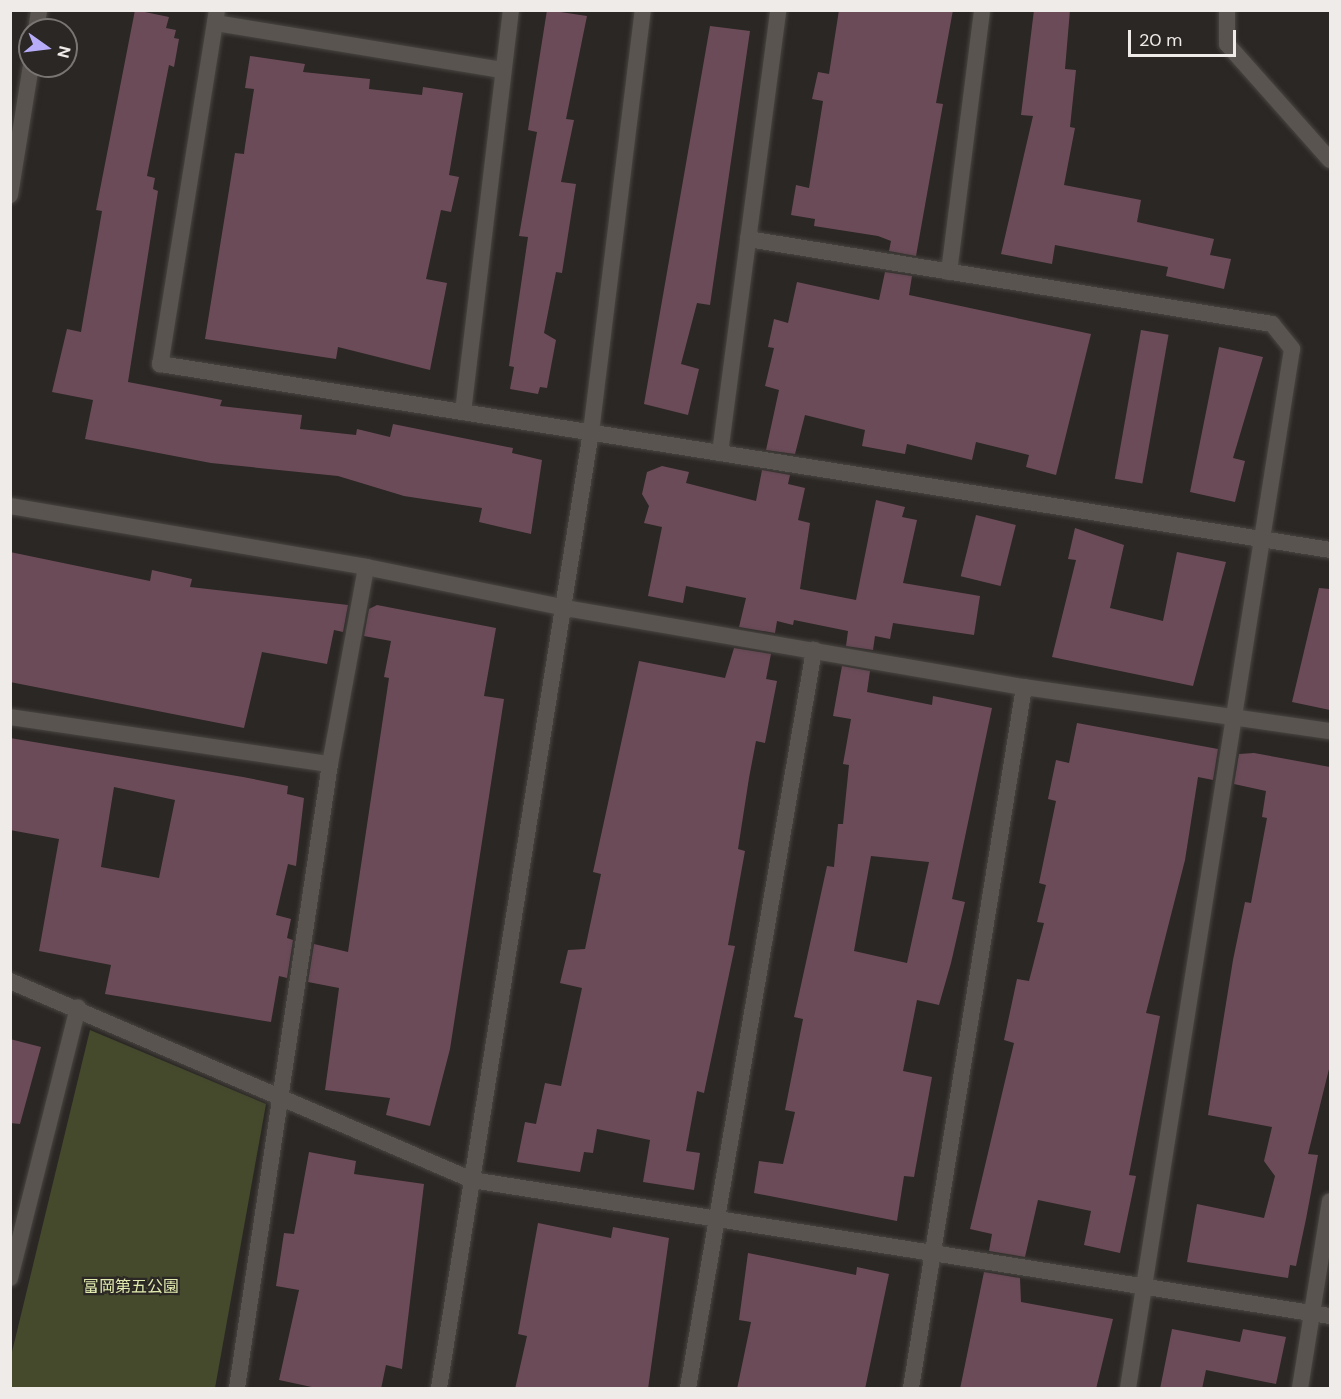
<!DOCTYPE html>
<meta charset="utf-8">
<style>
body{margin:0}
#map{position:relative;width:1341px;height:1399px;overflow:hidden;background:#2b2724;font-family:"DM Sans","Noto Sans JP",sans-serif}
div>[style]{position:absolute}
[style*='--x']{left:calc(var(--x)*1px);top:calc(var(--y)*1px);width:calc(var(--w)*1px);rotate:calc(var(--a)*1deg)}
.green>*{inset:0;background:#454a2d}
.building>*{inset:0;background:#6c4b59;transform-origin:0 0}
.roads{filter:drop-shadow(0 0 2px #484542) drop-shadow(0 0 2px #484542)}
.minor>*{height:16px;margin:-8px;padding:0 8px;transform-origin:8px;border-radius:8px;background:#595450}
.tertiary>*{height:16px;margin:-8px;padding:0 8px;transform-origin:8px;border-radius:8px;background:#595450}
span{translate:-50% -50%;white-space:nowrap;text-align:center;line-height:1.15;-webkit-text-stroke:4.5px #2b2724;paint-order:stroke}
.park-label{font-size:16px;color:#e0eaae}
.frame{position:absolute;inset:0;border:12px solid #eeebe9;pointer-events:none}
.north{position:absolute;left:18px;top:18px;width:60px;height:60px;box-sizing:border-box;background:#2b2724;border:2px solid #797573;border-radius:50%;rotate:104deg;font-size:16px;font-weight:700;line-height:24px;text-align:center;color:#eeebe9}
.north::after{content:'';display:block;margin:auto;width:21px;height:27px;background:#b6acf8;clip-path:polygon(50% 0,100% 100%,50% 72%,0 100%)}
.scale{position:absolute;left:1128px;top:30px;width:108px;height:27px;box-sizing:border-box;border:3px solid #eeebe9;border-top:0;padding-left:8px;font-size:18px;line-height:21px;white-space:nowrap;color:#eeebe9;-webkit-text-stroke:4px #2b2724;paint-order:stroke}
</style>
<div id="map">
<div class="green">
<div style="clip-path:polygon(90px 1030px,266px 1104px,215px 1388px,11px 1388px,11px 1356px)"></div>
</div>
<div class="building">
<div style="clip-path:polygon(135px 10px,169px 17px,166px 28px,176px 30px,174px 38px,179px 39px,174px 67px,169px 65px,147px 176px,155px 178px,153px 189px,158px 191px,128px 382px,222px 400px,220px 406px,302px 415px,300px 429px,356px 435px,357px 429px,390px 437px,393px 424px,513px 448px,512px 453px,542px 460px,531px 534px,479px 522px,482px 508px,404px 496px,338px 476px,211px 463px,85px 439px,93px 400px,52px 392px,67px 329px,81px 332px,102px 211px,96px 210px)"></div>
<div style="clip-path:polygon(547px 10px,587px 16px,566px 119px,574px 120px,561px 182px,576px 184px,562px 273px,556px 272px,544px 333px,556px 340px,547px 388px,540px 387px,538px 394px,510px 389px,514px 367px,509px 366px,528px 237px,519px 236px,537px 132px,528px 130px)"></div>
<div style="clip-path:polygon(839px 10px,953px 10px,936px 103px,943px 104px,916px 256px,889px 251px,891px 241px,878px 236px,814px 226px,815px 219px,791px 215px,796px 185px,809px 188px,823px 101px,812px 99px,818px 72px,829px 74px)"></div>
<div style="clip-path:polygon(1034px 10px,1070px 10px,1065px 69px,1076px 70px,1070px 127px,1075px 128px,1064px 185px,1141px 200px,1137px 222px,1214px 239px,1210px 255px,1231px 259px,1224px 289px,1166px 276px,1168px 267px,1055px 245px,1052px 264px,1001px 254px,1033px 116px,1021px 115px)"></div>
<div style="clip-path:polygon(710px 26px,750px 31px,710px 305px,697px 303px,681px 364px,699px 369px,688px 415px,644px 404px)"></div>
<div style="clip-path:polygon(250px 56px,305px 64px,303px 72px,370px 79px,369px 89px,422px 95px,423px 87px,463px 93px,449px 175px,459px 177px,451px 212px,441px 210px,426px 279px,447px 283px,430px 370px,338px 347px,336px 359px,205px 339px,235px 153px,244px 154px,245px 146px,254px 89px,245px 88px)"></div>
<div style="clip-path:polygon(885px 272px,912px 276px,909px 295px,1091px 334px,1056px 475px,1026px 467px,1029px 455px,976px 442px,972px 460px,907px 444px,905px 454px,862px 446px,865px 430px,805px 415px,795px 454px,766px 450px,779px 390px,765px 386px,774px 348px,768px 347px,774px 319px,788px 323px,797px 282px,879px 300px)"></div>
<div style="left:1141px;top:330px;width:28px;height:151px;rotate:10deg"></div>
<div style="clip-path:polygon(1219px 347px,1263px 357px,1233px 458px,1245px 461px,1235px 502px,1190px 492px)"></div>
<div style="clip-path:polygon(662px 466px,689px 472px,686px 483px,756px 501px,762px 470px,790px 475px,788px 484px,805px 488px,798px 520px,810px 523px,800px 589px,856px 600px,876px 500px,905px 507px,902px 517px,917px 520px,903px 583px,980px 596px,974px 635px,893px 623px,890px 639px,875px 636px,873px 650px,846px 646px,848px 631px,794px 620px,793px 625px,777px 621px,775px 633px,739px 627px,746px 598px,686px 586px,683px 603px,648px 596px,662px 527px,644px 523px,649px 506px,642px 494px,647px 472px)"></div>
<div style="left:976px;top:515px;width:41px;height:63px;rotate:14deg"></div>
<div style="clip-path:polygon(1075px 528px,1124px 545px,1110px 608px,1163px 621px,1177px 552px,1226px 562px,1193px 686px,1052px 657px,1076px 560px,1068px 559px)"></div>
<div style="clip-path:polygon(10px 552px,150px 581px,152px 570px,192px 579px,190px 587px,348px 605px,343px 632px,334px 630px,327px 664px,262px 652px,244px 728px,10px 682px)"></div>
<div style="clip-path:polygon(1319px 588px,1330px 589px,1330px 710px,1292px 702px)"></div>
<div style="clip-path:polygon(377px 605px,496px 628px,484px 696px,504px 699px,450px 1049px,430px 1126px,386px 1115px,390px 1098px,325px 1090px,339px 988px,308px 982px,314px 944px,348px 952px,389px 678px,384px 677px,391px 641px,364px 636px,369px 609px)"></div>
<div style="clip-path:polygon(734px 648px,771px 654px,766px 679px,777px 681px,765px 743px,756px 741px,749px 778px,738px 849px,745px 851px,728px 945px,735px 946px,704px 1093px,697px 1091px,686px 1151px,700px 1153px,694px 1190px,643px 1182px,650px 1140px,597px 1129px,593px 1153px,584px 1152px,580px 1172px,517px 1162px,525px 1122px,536px 1124px,545px 1083px,561px 1086px,582px 988px,560px 983px,568px 950px,585px 949px,601px 874px,593px 872px,639px 661px,725px 678px)"></div>
<div style="clip-path:polygon(evenodd,842px 666px,870px 671px,867px 692px,932px 705px,933px 696px,992px 708px,952px 899px,965px 902px,951px 963px,939px 1005px,917px 1000px,903px 1071px,932px 1077px,914px 1177px,904px 1176px,897px 1221px,754px 1193px,759px 1161px,783px 1164px,795px 1112px,785px 1110px,803px 1019px,794px 1017px,827px 866px,834px 867px,838px 824px,843px 824px,849px 765px,843px 764px,851px 719px,833px 716px,842px 666px,871px 856px,929px 862px,907px 963px,854px 951px,871px 856px)"></div>
<div style="clip-path:polygon(1077px 723px,1218px 749px,1213px 780px,1198px 777px,1185px 860px,1146px 1013px,1160px 1016px,1129px 1175px,1136px 1176px,1120px 1253px,1084px 1245px,1091px 1211px,1038px 1200px,1025px 1257px,989px 1251px,992px 1234px,970px 1229px,1014px 1043px,1004px 1040px,1017px 979px,1029px 981px,1044px 923px,1037px 922px,1046px 885px,1039px 883px,1056px 801px,1048px 799px,1056px 760px,1069px 763px)"></div>
<div style="clip-path:polygon(evenodd,10px 738px,243px 777px,288px 786px,287px 794px,304px 798px,296px 866px,288px 864px,276px 915px,291px 919px,287px 938px,293px 940px,287px 978px,279px 976px,271px 1022px,105px 994px,111px 965px,39px 951px,59px 839px,10px 830px,10px 738px,114px 787px,175px 800px,159px 878px,101px 867px,114px 787px)"></div>
<div style="clip-path:polygon(1254px 753px,1330px 767px,1330px 1065px,1308px 1154px,1318px 1155px,1306px 1219px,1296px 1266px,1290px 1265px,1288px 1278px,1187px 1262px,1197px 1204px,1264px 1218px,1275px 1176px,1264px 1161px,1272px 1127px,1208px 1115px,1233px 960px,1245px 902px,1251px 903px,1267px 818px,1262px 817px,1266px 791px,1234px 784px,1239px 754px)"></div>
<div style="clip-path:polygon(10px 1039px,41px 1047px,20px 1124px,10px 1123px)"></div>
<div style="clip-path:polygon(309px 1152px,356px 1161px,354px 1174px,424px 1184px,402px 1369px,386px 1365px,381px 1389px,321px 1389px,279px 1380px,299px 1290px,276px 1286px,284px 1233px,294px 1234px)"></div>
<div style="clip-path:polygon(538px 1223px,611px 1238px,613px 1227px,669px 1238px,648px 1389px,515px 1389px,527px 1336px,518px 1334px)"></div>
<div style="clip-path:polygon(748px 1253px,856px 1275px,857px 1267px,889px 1274px,865px 1389px,737px 1389px,751px 1322px,739px 1320px)"></div>
<div style="clip-path:polygon(984px 1272px,1020px 1278px,1021px 1302px,1113px 1319px,1096px 1389px,960px 1389px)"></div>
<div style="clip-path:polygon(1172px 1329px,1240px 1342px,1243px 1329px,1286px 1337px,1276px 1384px,1206px 1370px,1202px 1389px,1160px 1389px)"></div>
</div>
<div class="roads">
<div class="minor">
<div style="--x:217;--y:10;--w:359;--a:99.1"></div>
<div style="--x:160;--y:364;--w:1185;--a:9.03"></div>
<div style="--x:1227;--y:10;--w:34;--a:90"></div>
<div style="--x:1227;--y:44;--w:155;--a:48.4"></div>
<div style="--x:215;--y:23;--w:292;--a:9.3"></div>
<div style="--x:36;--y:30;--w:20;--a:-81"></div>
<div style="--x:10;--y:195;--w:131;--a:-80.8"></div>
<div style="--x:748;--y:239;--w:531;--a:9.21"></div>
<div style="--x:1272;--y:324;--w:32;--a:51"></div>
<div style="--x:1292;--y:349;--w:1052;--a:98.97"></div>
<div style="--x:949;--y:272;--w:264;--a:-82.8"></div>
<div style="--x:463;--y:412;--w:405;--a:-83.2"></div>
<div style="--x:720;--y:453;--w:447;--a:-82.5"></div>
<div style="--x:565;--y:608;--w:466;--a:9.8"></div>
<div style="--x:1024;--y:687;--w:309;--a:8.2"></div>
<div style="--x:10;--y:717;--w:323;--a:8.4"></div>
<div style="--x:330;--y:764;--w:631;--a:98.48"></div>
<div style="--x:330;--y:764;--w:200;--a:-79.6"></div>
<div style="--x:10;--y:981;--w:503;--a:23.3"></div>
<div style="--x:472;--y:1180;--w:869;--a:9.01"></div>
<div style="--x:10;--y:1278;--w:279;--a:-75.9"></div>
<div style="--x:688;--y:1388;--w:749;--a:-80.31"></div>
<div style="--x:911;--y:1388;--w:710;--a:-80.84"></div>
<div style="--x:1300;--y:1388;--w:189;--a:-80.9"></div>
</div>
<div class="tertiary">
<div style="--x:10;--y:506;--w:361;--a:9.7"></div>
<div style="--x:366;--y:567;--w:203;--a:11.6"></div>
<div style="--x:439;--y:1388;--w:968;--a:-80.97"></div>
<div style="--x:591;--y:432;--w:425;--a:-83"></div>
</div>
</div>
<div class="park-label">
<span style="left:131px;top:1287px">富岡第五公園</span>
</div>
<div class="frame"></div>
<div class="north">N</div>
<div class="scale">20 m</div>
</div>
